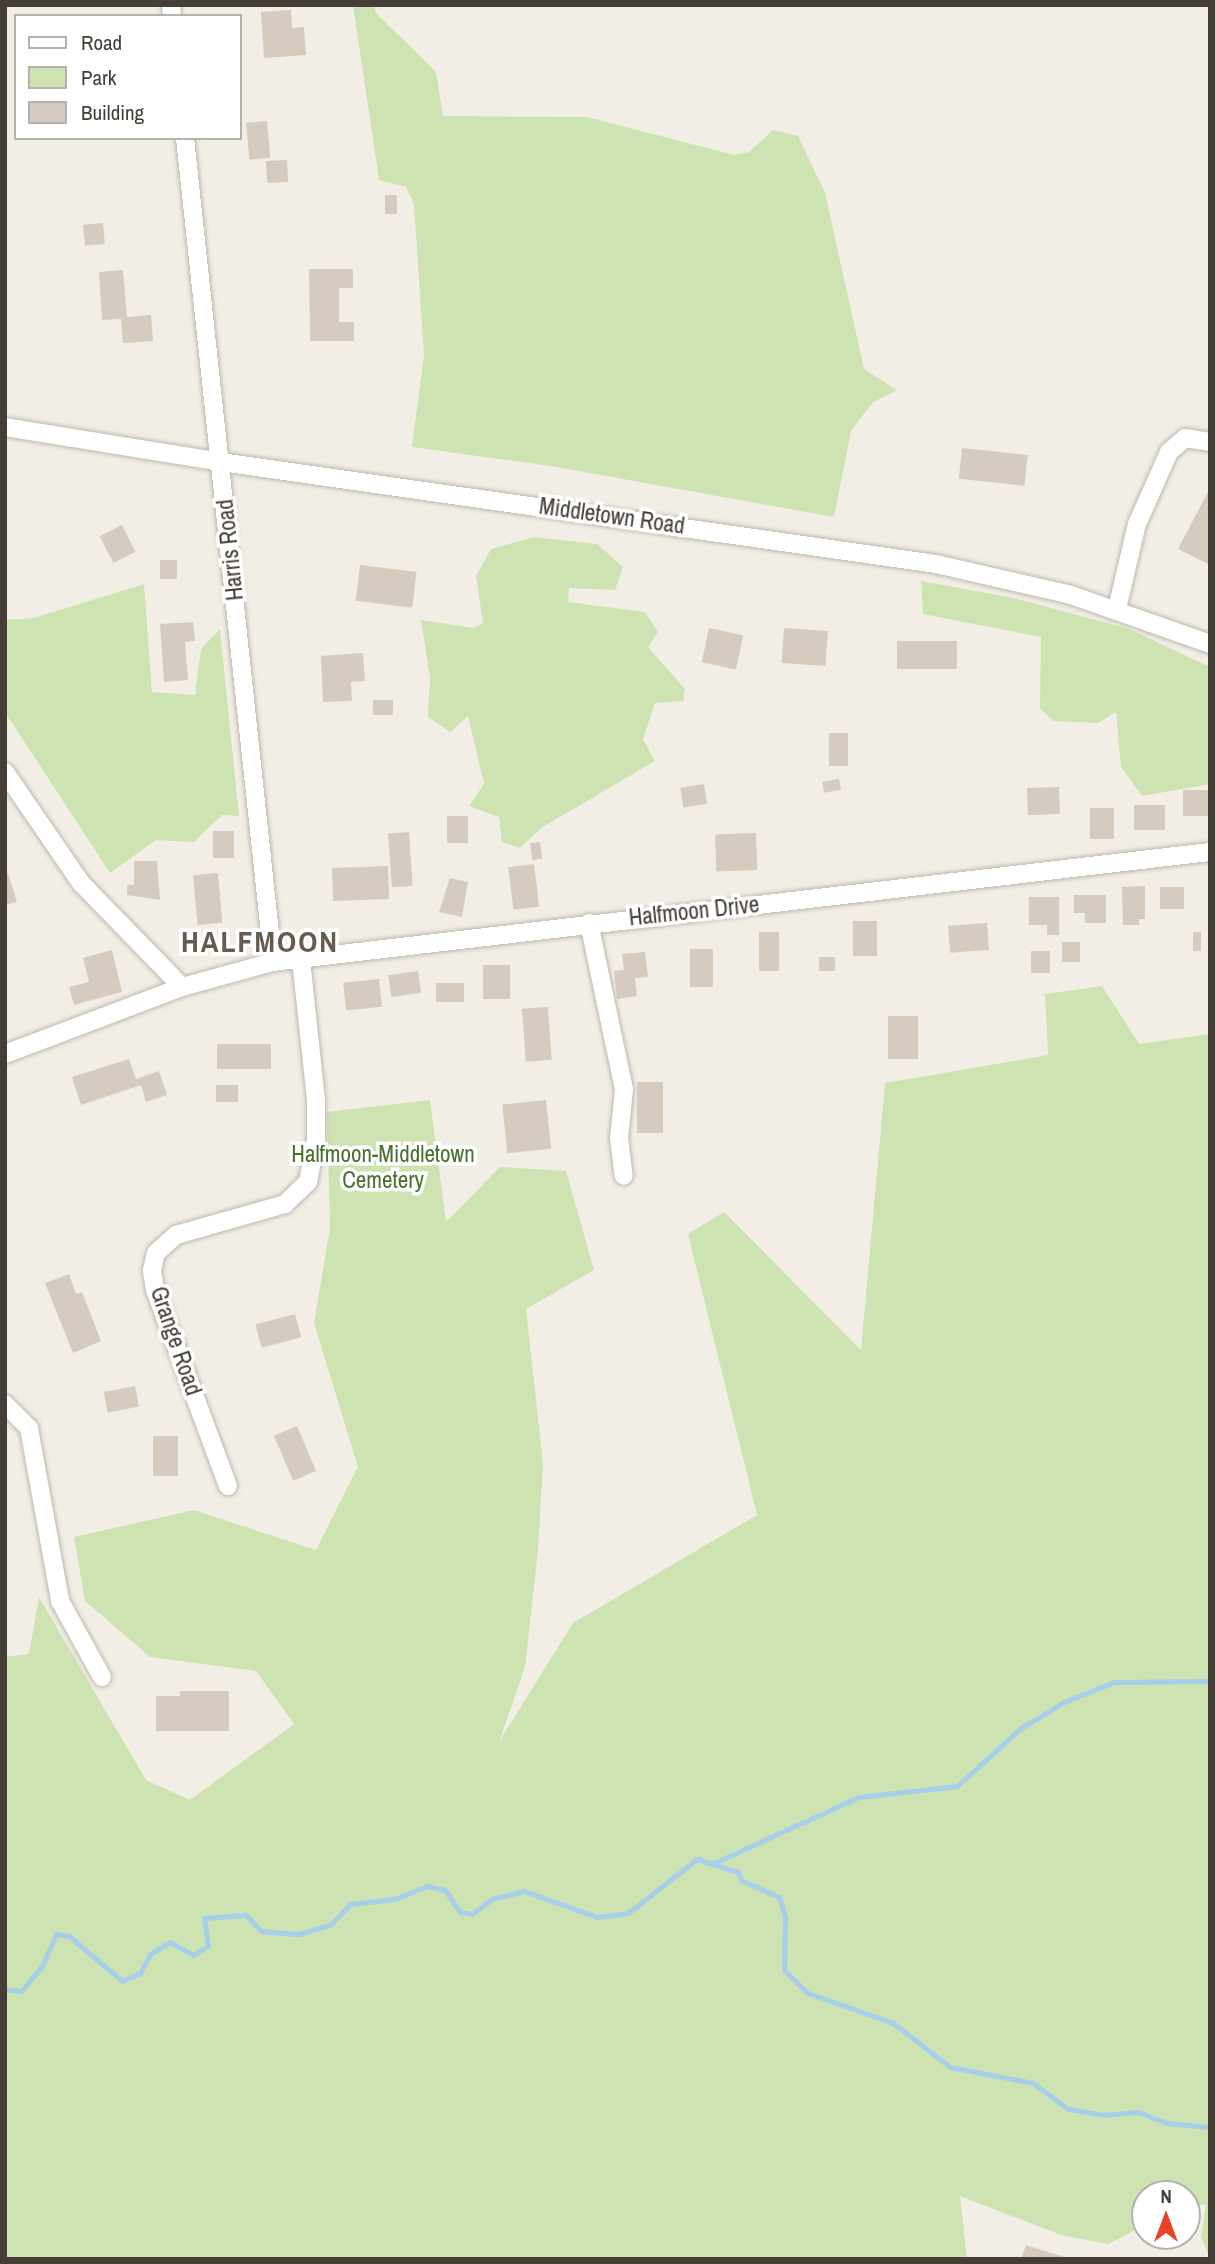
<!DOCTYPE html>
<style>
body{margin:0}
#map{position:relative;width:1215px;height:2264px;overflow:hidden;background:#f2eee6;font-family:"Archivo Narrow",sans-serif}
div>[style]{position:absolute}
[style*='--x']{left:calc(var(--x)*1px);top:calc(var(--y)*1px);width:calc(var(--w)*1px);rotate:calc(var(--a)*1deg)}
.green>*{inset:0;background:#cde3b2}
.stream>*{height:5px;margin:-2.5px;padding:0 2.5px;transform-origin:2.5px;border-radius:2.5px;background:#a7cfea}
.building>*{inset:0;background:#d5ccbf;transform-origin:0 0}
.roads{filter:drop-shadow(0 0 2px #bfb8ac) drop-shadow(0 0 2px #bfb8ac)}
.minor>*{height:18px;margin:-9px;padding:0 9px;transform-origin:9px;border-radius:9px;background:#fff}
span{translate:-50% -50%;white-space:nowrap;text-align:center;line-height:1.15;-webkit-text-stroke:7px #fff;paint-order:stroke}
.street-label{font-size:23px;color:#443e36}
.park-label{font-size:23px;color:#48712e}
.district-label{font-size:30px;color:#665c4e;font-weight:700;letter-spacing:2px}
.frame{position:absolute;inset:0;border:7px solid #443e36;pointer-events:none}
.legend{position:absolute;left:14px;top:14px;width:228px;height:126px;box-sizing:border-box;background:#fff;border:2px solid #b4b2af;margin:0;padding:9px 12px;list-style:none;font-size:21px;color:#443e36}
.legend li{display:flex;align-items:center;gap:14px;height:35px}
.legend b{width:35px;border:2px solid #b4b2af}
.north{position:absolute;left:1131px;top:2180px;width:70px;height:70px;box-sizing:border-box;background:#fff;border:2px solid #b4b2af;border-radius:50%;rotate:0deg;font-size:19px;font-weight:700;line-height:28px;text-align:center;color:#443e36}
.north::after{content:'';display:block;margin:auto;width:24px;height:32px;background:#e94126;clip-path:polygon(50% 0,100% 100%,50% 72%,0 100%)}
</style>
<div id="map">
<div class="green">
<div style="clip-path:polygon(353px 5px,374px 5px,376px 13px,436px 72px,443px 116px,587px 117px,734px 155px,749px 152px,773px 130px,798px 136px,825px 193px,864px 369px,897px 390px,873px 402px,851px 431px,834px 517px,551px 466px,412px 447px,424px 355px,414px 204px,406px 187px,379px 180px)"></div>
<div style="clip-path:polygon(534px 537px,597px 544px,623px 567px,615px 590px,569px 588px,568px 602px,645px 612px,658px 632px,648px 647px,685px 689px,683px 701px,655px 703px,643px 739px,655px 761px,541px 828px,520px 848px,502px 842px,499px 817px,469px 806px,484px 784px,468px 716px,450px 732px,428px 717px,430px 678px,421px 620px,474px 628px,483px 623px,476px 576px,491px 549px)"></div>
<div style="clip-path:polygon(921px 581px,1014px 598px,1129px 629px,1210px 667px,1210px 784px,1142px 796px,1121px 767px,1116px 712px,1098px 723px,1054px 721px,1040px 709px,1041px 637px,923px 614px)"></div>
<div style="clip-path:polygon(144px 584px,152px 692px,195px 695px,201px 649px,220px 629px,239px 816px,222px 815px,194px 842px,156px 840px,110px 873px,5px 712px,5px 620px,34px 618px)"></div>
<div style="clip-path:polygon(1102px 986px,1139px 1044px,1210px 1034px,1210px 2259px,1201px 2237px,1206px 2204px,1187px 2208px,1187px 2194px,1145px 2194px,1145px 2225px,1108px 2244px,1061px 2235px,960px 2196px,967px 2259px,5px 2259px,5px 1657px,29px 1654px,39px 1597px,146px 1780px,190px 1800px,294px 1724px,256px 1671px,150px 1657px,85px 1601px,74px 1537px,194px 1510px,316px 1550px,358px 1467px,314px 1323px,330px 1228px,327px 1112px,430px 1100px,446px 1222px,500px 1167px,566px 1171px,594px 1270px,526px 1309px,543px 1464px,538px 1550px,525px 1667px,499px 1742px,573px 1623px,757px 1515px,688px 1234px,724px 1212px,861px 1350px,885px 1083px,1048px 1055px,1045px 994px)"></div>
</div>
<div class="stream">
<div style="--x:714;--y:1863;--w:159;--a:-24.5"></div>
<div style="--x:859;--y:1797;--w:99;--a:-6.4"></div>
<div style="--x:957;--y:1786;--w:86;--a:-42.2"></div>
<div style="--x:1021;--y:1728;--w:50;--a:-31.2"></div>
<div style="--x:1064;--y:1702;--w:54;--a:-21.8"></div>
<div style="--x:1114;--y:1682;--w:96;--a:-0.6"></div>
<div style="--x:5;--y:1989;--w:16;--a:7"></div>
<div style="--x:21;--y:1991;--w:33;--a:-50"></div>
<div style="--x:42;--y:1966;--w:35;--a:-66"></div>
<div style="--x:56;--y:1934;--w:13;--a:9"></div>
<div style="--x:69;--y:1936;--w:70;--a:40.3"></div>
<div style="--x:122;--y:1981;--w:20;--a:-24"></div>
<div style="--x:140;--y:1973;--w:21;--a:-62"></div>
<div style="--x:150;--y:1954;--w:23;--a:-31"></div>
<div style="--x:170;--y:1942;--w:26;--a:29"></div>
<div style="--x:193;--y:1955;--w:17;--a:-31"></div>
<div style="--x:208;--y:1946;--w:28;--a:-98"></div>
<div style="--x:204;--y:1918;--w:42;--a:-4.1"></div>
<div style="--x:246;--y:1915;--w:22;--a:47"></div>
<div style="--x:261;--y:1931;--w:38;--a:5"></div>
<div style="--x:299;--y:1934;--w:34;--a:-17"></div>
<div style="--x:331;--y:1924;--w:28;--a:-46"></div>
<div style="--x:350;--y:1904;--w:45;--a:-6.3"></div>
<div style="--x:395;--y:1899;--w:35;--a:-22"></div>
<div style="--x:427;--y:1886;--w:18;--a:13"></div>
<div style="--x:445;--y:1890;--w:27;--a:56"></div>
<div style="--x:460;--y:1912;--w:12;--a:9"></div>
<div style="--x:472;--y:1914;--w:25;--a:-37"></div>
<div style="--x:492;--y:1899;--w:33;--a:-14"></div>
<div style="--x:524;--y:1891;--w:77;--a:19.6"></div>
<div style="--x:597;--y:1917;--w:31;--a:-7"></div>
<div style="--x:628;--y:1913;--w:88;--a:-38"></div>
<div style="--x:697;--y:1859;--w:43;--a:17.6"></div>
<div style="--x:738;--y:1872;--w:9;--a:69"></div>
<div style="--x:741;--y:1880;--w:42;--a:24.1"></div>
<div style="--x:779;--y:1897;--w:21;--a:73"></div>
<div style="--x:785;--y:1917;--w:53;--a:91.1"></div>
<div style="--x:784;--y:1970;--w:33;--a:44"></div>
<div style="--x:808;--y:1993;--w:90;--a:19.4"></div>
<div style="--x:893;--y:2023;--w:72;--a:37.7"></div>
<div style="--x:950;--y:2067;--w:85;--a:10.9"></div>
<div style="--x:1033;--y:2083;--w:44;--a:36.6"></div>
<div style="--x:1068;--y:2109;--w:36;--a:9"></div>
<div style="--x:1104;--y:2115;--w:34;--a:-5"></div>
<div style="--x:1138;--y:2112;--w:30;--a:21"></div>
<div style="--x:1166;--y:2123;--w:44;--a:5.2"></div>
</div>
<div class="building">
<div style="clip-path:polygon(291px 10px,292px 28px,304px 27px,306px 55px,264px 58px,261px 12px)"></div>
<div style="left:267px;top:121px;width:37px;height:21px;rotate:85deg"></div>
<div style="left:287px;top:160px;width:22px;height:21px;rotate:87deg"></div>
<div style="left:385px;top:195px;width:12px;height:19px"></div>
<div style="left:103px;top:223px;width:21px;height:20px;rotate:85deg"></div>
<div style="clip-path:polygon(309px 269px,353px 269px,353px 288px,339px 288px,339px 322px,354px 322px,354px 341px,310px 341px)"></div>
<div style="clip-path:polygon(123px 270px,127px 317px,151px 315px,153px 341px,123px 343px,121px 319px,102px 320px,99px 272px)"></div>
<div style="left:962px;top:448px;width:66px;height:31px;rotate:6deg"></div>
<div style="clip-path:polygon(1210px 488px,1210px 565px,1178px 549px)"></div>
<div style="left:122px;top:525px;width:30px;height:25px;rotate:63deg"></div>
<div style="left:160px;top:560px;width:17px;height:19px"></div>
<div style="left:360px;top:565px;width:57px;height:36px;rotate:7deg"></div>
<div style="clip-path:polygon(193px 622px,195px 641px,185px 642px,188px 680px,164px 682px,160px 624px)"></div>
<div style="left:709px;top:628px;width:35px;height:35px;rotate:12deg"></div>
<div style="left:784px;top:628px;width:44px;height:35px;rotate:4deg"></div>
<div style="left:897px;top:641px;width:60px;height:28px"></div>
<div style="clip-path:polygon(363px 653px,365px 681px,351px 682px,352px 701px,323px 702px,321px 656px)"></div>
<div style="left:373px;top:700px;width:20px;height:15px"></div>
<div style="left:829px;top:733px;width:19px;height:33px"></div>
<div style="left:839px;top:779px;width:11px;height:17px;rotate:80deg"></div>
<div style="left:704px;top:784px;width:20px;height:24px;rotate:81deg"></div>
<div style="left:1059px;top:787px;width:27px;height:32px;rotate:88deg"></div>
<div style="left:1183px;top:790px;width:27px;height:26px"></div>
<div style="left:1134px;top:805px;width:31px;height:25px"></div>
<div style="left:1090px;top:808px;width:24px;height:31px"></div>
<div style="left:447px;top:816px;width:21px;height:27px"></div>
<div style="left:213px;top:831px;width:21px;height:27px"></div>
<div style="left:409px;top:832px;width:54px;height:21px;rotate:86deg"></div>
<div style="left:756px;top:833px;width:37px;height:41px;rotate:88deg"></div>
<div style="left:540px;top:842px;width:17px;height:10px;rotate:83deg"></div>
<div style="clip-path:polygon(134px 861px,157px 861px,160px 900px,127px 895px,127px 885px,134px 885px)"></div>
<div style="left:534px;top:864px;width:43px;height:26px;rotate:83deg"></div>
<div style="left:388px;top:866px;width:33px;height:56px;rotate:88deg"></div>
<div style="clip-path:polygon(8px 873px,17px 902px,5px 905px,5px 874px)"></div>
<div style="left:218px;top:873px;width:50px;height:25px;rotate:85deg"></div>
<div style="clip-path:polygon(450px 878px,468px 882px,462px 917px,439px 912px)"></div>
<div style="clip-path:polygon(1145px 886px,1145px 919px,1139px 919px,1139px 925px,1123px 925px,1122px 887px)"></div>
<div style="left:1160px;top:887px;width:24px;height:22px"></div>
<div style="clip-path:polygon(1074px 895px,1106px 895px,1106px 923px,1085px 923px,1085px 913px,1074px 913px)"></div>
<div style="clip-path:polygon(1029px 897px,1059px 897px,1059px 935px,1047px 935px,1047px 925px,1029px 925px)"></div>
<div style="left:853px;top:921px;width:24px;height:35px"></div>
<div style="left:987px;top:923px;width:27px;height:39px;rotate:86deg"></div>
<div style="left:759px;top:932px;width:20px;height:39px"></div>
<div style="left:1193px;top:932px;width:8px;height:19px"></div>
<div style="left:1062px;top:942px;width:18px;height:20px"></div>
<div style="left:690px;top:949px;width:23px;height:38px"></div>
<div style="clip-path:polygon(112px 950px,122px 992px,74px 1005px,69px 987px,89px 982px,83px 958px)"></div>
<div style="left:1031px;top:951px;width:19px;height:22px"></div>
<div style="clip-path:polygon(645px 952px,648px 977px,635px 978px,637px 996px,617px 999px,614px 971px,624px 970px,622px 954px)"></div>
<div style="left:819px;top:957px;width:16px;height:14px"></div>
<div style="left:483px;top:965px;width:27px;height:34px"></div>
<div style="left:418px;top:971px;width:22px;height:30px;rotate:82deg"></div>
<div style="left:379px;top:979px;width:28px;height:36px;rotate:84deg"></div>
<div style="left:436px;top:983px;width:28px;height:19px"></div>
<div style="left:548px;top:1007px;width:53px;height:26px;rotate:86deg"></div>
<div style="left:888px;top:1016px;width:30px;height:43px"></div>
<div style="left:217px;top:1044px;width:54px;height:25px"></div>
<div style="clip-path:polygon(129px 1059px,136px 1079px,159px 1071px,167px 1095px,146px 1102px,141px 1085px,81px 1105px,72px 1077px)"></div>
<div style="left:637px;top:1082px;width:26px;height:51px"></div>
<div style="left:216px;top:1085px;width:22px;height:17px"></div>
<div style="left:546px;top:1100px;width:49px;height:44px;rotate:84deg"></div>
<div style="clip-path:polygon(69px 1274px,76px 1294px,82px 1292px,101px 1341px,73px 1353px,45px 1283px)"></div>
<div style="left:295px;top:1314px;width:24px;height:41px;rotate:75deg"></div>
<div style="left:135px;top:1386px;width:21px;height:32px;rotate:79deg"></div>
<div style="left:297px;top:1426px;width:49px;height:25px;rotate:67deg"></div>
<div style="left:153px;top:1436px;width:25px;height:40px"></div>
<div style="clip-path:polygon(180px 1691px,229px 1691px,229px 1731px,156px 1731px,156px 1696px,180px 1696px)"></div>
<div style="clip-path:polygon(1026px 2245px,1067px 2258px,1067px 2259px,1021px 2259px)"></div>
</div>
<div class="roads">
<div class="minor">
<div style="--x:171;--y:5;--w:11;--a:85"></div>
<div style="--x:185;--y:138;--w:829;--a:83.9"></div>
<div style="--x:5;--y:427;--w:219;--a:9.2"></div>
<div style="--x:221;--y:462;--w:722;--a:8.12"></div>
<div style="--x:936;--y:564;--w:139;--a:12.9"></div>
<div style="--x:1071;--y:595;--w:147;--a:19.4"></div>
<div style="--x:1117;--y:609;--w:87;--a:-76.8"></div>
<div style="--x:1137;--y:524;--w:79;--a:-66"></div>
<div style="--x:1169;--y:452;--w:21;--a:-41"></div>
<div style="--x:1185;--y:438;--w:25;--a:9"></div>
<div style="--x:5;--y:772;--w:135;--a:55.6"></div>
<div style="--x:81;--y:883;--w:145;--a:45.8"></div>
<div style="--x:589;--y:923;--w:170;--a:78.1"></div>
<div style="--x:624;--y:1089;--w:49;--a:95.8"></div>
<div style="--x:619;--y:1138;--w:38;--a:83"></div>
<div style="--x:5;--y:1054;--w:189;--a:-20.7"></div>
<div style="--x:182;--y:987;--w:94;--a:-15.4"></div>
<div style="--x:273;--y:962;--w:943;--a:-6.7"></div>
<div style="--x:5;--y:1404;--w:34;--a:45"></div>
<div style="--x:29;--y:1428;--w:176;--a:79.8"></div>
<div style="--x:60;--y:1601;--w:87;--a:61.1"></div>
<div style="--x:228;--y:1486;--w:209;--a:-110.4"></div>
<div style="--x:155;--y:1290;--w:20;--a:-99"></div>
<div style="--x:152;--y:1270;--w:17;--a:-77"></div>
<div style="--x:156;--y:1253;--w:27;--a:-42"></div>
<div style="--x:176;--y:1235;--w:113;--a:-15.9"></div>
<div style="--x:285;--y:1204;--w:32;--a:-44"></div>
<div style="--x:308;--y:1182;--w:43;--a:-79.2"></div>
<div style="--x:316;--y:1140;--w:40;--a:-90"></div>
<div style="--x:316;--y:1100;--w:142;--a:-96.1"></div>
</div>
</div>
<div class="street-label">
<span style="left:612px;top:516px;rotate:8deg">Middletown Road</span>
<span style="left:230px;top:550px;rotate:-96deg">Harris Road</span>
<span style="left:694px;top:911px;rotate:-6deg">Halfmoon Drive</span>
<span style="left:176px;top:1341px;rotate:71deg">Grange Road</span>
</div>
<div class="park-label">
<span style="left:383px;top:1167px">Halfmoon-Middletown<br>Cemetery</span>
</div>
<div class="district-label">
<span style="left:260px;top:941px">HALFMOON</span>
</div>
<div class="frame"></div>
<ul class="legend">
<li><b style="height:9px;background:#fff"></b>Road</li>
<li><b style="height:19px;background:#cde3b2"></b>Park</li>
<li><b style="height:19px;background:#d5ccbf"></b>Building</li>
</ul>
<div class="north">N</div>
</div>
